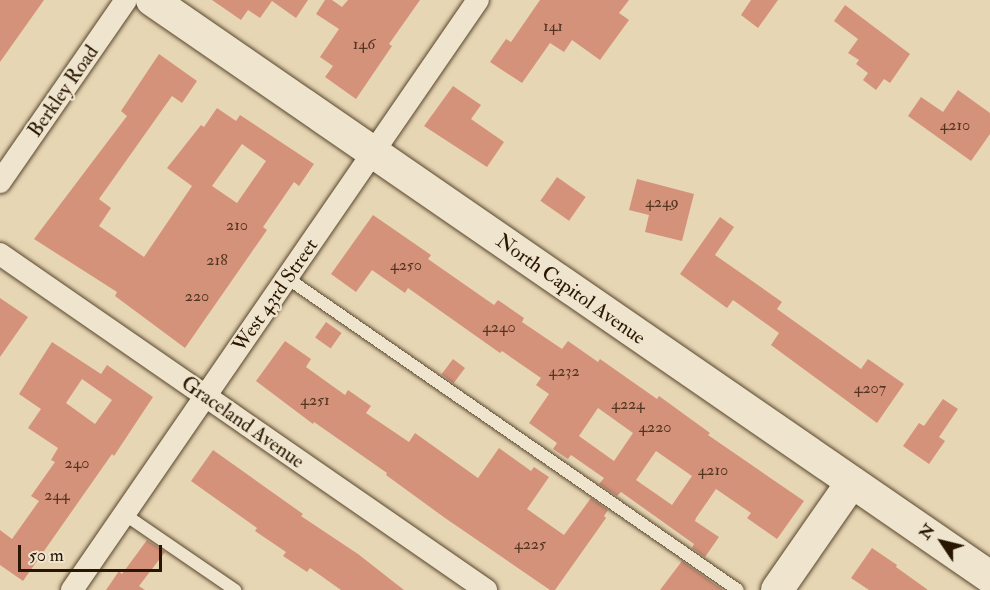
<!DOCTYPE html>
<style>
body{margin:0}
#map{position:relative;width:990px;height:590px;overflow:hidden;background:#e7d6b4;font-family:"IM FELL Double Pica",serif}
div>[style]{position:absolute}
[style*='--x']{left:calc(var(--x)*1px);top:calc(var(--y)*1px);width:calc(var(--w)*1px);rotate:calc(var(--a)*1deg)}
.building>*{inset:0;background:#d5927b;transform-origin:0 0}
.roads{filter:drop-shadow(0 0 2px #58462d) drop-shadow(0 0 2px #58462d)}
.lane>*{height:12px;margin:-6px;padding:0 6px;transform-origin:6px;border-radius:6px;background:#efe4ce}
.street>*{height:22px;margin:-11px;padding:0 11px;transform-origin:11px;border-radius:11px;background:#efe4ce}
.secondary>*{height:32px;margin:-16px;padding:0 16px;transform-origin:16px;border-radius:16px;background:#efe4ce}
span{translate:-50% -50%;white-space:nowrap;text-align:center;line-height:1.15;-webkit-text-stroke:4.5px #efe4ce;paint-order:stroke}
.number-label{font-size:16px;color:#53351f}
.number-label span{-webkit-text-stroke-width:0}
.street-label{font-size:20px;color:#281600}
.north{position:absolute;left:912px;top:512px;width:60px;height:60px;-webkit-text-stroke:4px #efe4ce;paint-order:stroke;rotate:305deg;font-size:16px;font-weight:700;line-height:24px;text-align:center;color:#281600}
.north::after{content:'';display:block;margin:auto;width:21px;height:27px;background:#281600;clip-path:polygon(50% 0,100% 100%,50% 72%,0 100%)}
.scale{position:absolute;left:18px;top:545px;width:144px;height:27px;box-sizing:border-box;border:3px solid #281600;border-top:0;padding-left:8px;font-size:18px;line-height:21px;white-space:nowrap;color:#281600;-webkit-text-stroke:4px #efe4ce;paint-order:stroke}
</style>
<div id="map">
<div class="building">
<div style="clip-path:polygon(0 0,44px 0,0 62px)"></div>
<div style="clip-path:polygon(212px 0,308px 0,296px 18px,272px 1px,260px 18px,248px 10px,241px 20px)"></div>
<div style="clip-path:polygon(325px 0,332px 0,342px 7px,348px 0,420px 0,389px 44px,392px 46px,356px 99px,325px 77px,333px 66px,320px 57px,339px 29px,316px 14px)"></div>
<div style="clip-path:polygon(540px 0,629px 0,619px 13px,629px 20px,600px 60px,572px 40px,564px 52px,550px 43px,522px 83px,490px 62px,506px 39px,511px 42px)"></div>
<div style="clip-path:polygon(751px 0,778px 0,758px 28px,741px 15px)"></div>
<div style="clip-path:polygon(845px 5px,910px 54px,890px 83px,884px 79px,876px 90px,863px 80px,868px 73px,856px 64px,859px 60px,848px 53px,858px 39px,834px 21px)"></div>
<div style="clip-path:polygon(evenodd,159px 54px,197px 81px,182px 103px,172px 96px,99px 199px,111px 208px,99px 226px,144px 257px,192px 186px,167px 168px,201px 125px,204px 127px,217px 108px,236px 121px,240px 115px,314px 164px,299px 186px,294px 182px,263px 227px,267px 230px,185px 348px,115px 296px,117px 292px,34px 239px,127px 116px,121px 111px,159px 54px,242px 144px,266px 161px,237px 203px,212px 186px,242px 144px)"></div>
<div style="clip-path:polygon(453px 86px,481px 105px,471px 119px,504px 142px,487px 167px,424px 126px)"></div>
<div style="clip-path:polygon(958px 90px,990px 113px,990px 134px,971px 161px,908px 116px,921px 97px,943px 112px)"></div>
<div style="left:557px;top:177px;width:35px;height:29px;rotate:35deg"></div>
<div style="clip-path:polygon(637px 179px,694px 194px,682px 241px,645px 232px,649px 215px,629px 210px)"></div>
<div style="clip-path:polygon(evenodd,373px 215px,431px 255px,428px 259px,494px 305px,498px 300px,524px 318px,522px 322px,562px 349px,568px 341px,598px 362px,600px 359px,657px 399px,659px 396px,710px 433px,708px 435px,804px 501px,777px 539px,747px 518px,751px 513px,716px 489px,696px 518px,695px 521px,719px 537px,705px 557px,692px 548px,694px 544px,621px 492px,617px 496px,599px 484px,604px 478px,571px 455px,568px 459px,553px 449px,557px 443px,529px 423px,549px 394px,536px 385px,541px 378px,502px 351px,500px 353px,408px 288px,405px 293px,372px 270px,356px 292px,331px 274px,373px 215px,598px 408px,633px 433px,614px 461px,579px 436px,598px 408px,373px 215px,656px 451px,692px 476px,672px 505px,636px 480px,656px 451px)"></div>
<div style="clip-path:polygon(720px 217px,734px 227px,715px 255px,782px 302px,777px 309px,861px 369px,868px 359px,904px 384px,877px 423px,771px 345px,779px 333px,733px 300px,727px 308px,680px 274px)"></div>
<div style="clip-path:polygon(0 298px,28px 317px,0 357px)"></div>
<div style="left:326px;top:322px;width:19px;height:19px;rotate:35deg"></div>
<div style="clip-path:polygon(285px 341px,311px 359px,306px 367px,345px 395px,348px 390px,371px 406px,366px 413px,409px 442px,415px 433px,478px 478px,499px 448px,531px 471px,534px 467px,549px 477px,527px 509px,564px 535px,591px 498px,608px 510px,604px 516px,606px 518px,555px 590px,550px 590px,445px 518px,386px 475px,387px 473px,314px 422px,313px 424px,256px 381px)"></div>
<div style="clip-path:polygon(evenodd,52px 342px,101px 374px,107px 365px,153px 397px,114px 456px,112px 454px,23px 581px,0 565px,0 530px,12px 539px,39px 501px,31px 496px,55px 462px,51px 460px,58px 448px,28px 428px,41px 409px,19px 394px,52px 342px,82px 379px,112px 400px,95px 424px,66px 403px,82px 379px)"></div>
<div style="left:453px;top:359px;width:15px;height:19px;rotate:37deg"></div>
<div style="clip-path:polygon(943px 399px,958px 409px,939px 437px,945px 441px,929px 464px,903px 446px,919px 423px,924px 426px)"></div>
<div style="clip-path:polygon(213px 450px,303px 514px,301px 516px,358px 554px,404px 590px,341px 590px,310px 568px,307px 572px,283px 556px,286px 552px,255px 531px,257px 528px,191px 481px)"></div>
<div style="clip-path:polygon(147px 540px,165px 552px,139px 586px,145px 590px,106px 590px,119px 571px,122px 574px)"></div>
<div style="clip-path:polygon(872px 548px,897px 565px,896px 567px,928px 590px,869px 590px,851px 578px)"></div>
<div style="clip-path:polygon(682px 561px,723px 590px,660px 590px)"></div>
</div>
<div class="roads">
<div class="lane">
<div style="--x:287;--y:278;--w:548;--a:34.68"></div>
<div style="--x:124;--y:514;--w:135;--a:34.4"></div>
</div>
<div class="street">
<div style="--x:0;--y:182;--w:221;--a:-55.3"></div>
<div style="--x:0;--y:254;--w:591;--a:34.66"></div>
<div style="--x:72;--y:590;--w:716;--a:-55.47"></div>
</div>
<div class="secondary">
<div style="--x:152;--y:0;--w:1017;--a:34.55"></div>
<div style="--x:777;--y:590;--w:131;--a:-55.2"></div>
</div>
</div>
<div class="number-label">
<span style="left:553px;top:26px">141</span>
<span style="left:364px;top:44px">146</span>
<span style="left:955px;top:125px">4210</span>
<span style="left:662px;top:202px">4249</span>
<span style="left:237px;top:225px">210</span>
<span style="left:217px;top:260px">218</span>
<span style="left:406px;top:265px">4250</span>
<span style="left:197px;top:296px">220</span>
<span style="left:499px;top:327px">4240</span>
<span style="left:564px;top:371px">4232</span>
<span style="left:870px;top:388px">4207</span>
<span style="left:315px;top:400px">4251</span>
<span style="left:628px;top:404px">4224</span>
<span style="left:655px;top:427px">4220</span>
<span style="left:77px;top:463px">240</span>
<span style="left:713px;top:470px">4210</span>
<span style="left:57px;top:495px">244</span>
<span style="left:530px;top:544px">4225</span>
</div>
<div class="street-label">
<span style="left:63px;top:91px;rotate:-55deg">Berkley Road</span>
<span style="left:571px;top:289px;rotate:35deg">North Capitol Avenue</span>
<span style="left:275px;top:295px;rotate:-55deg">West 43rd Street</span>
<span style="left:243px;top:422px;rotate:35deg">Graceland Avenue</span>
</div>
<div class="north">N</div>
<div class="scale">50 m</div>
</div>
